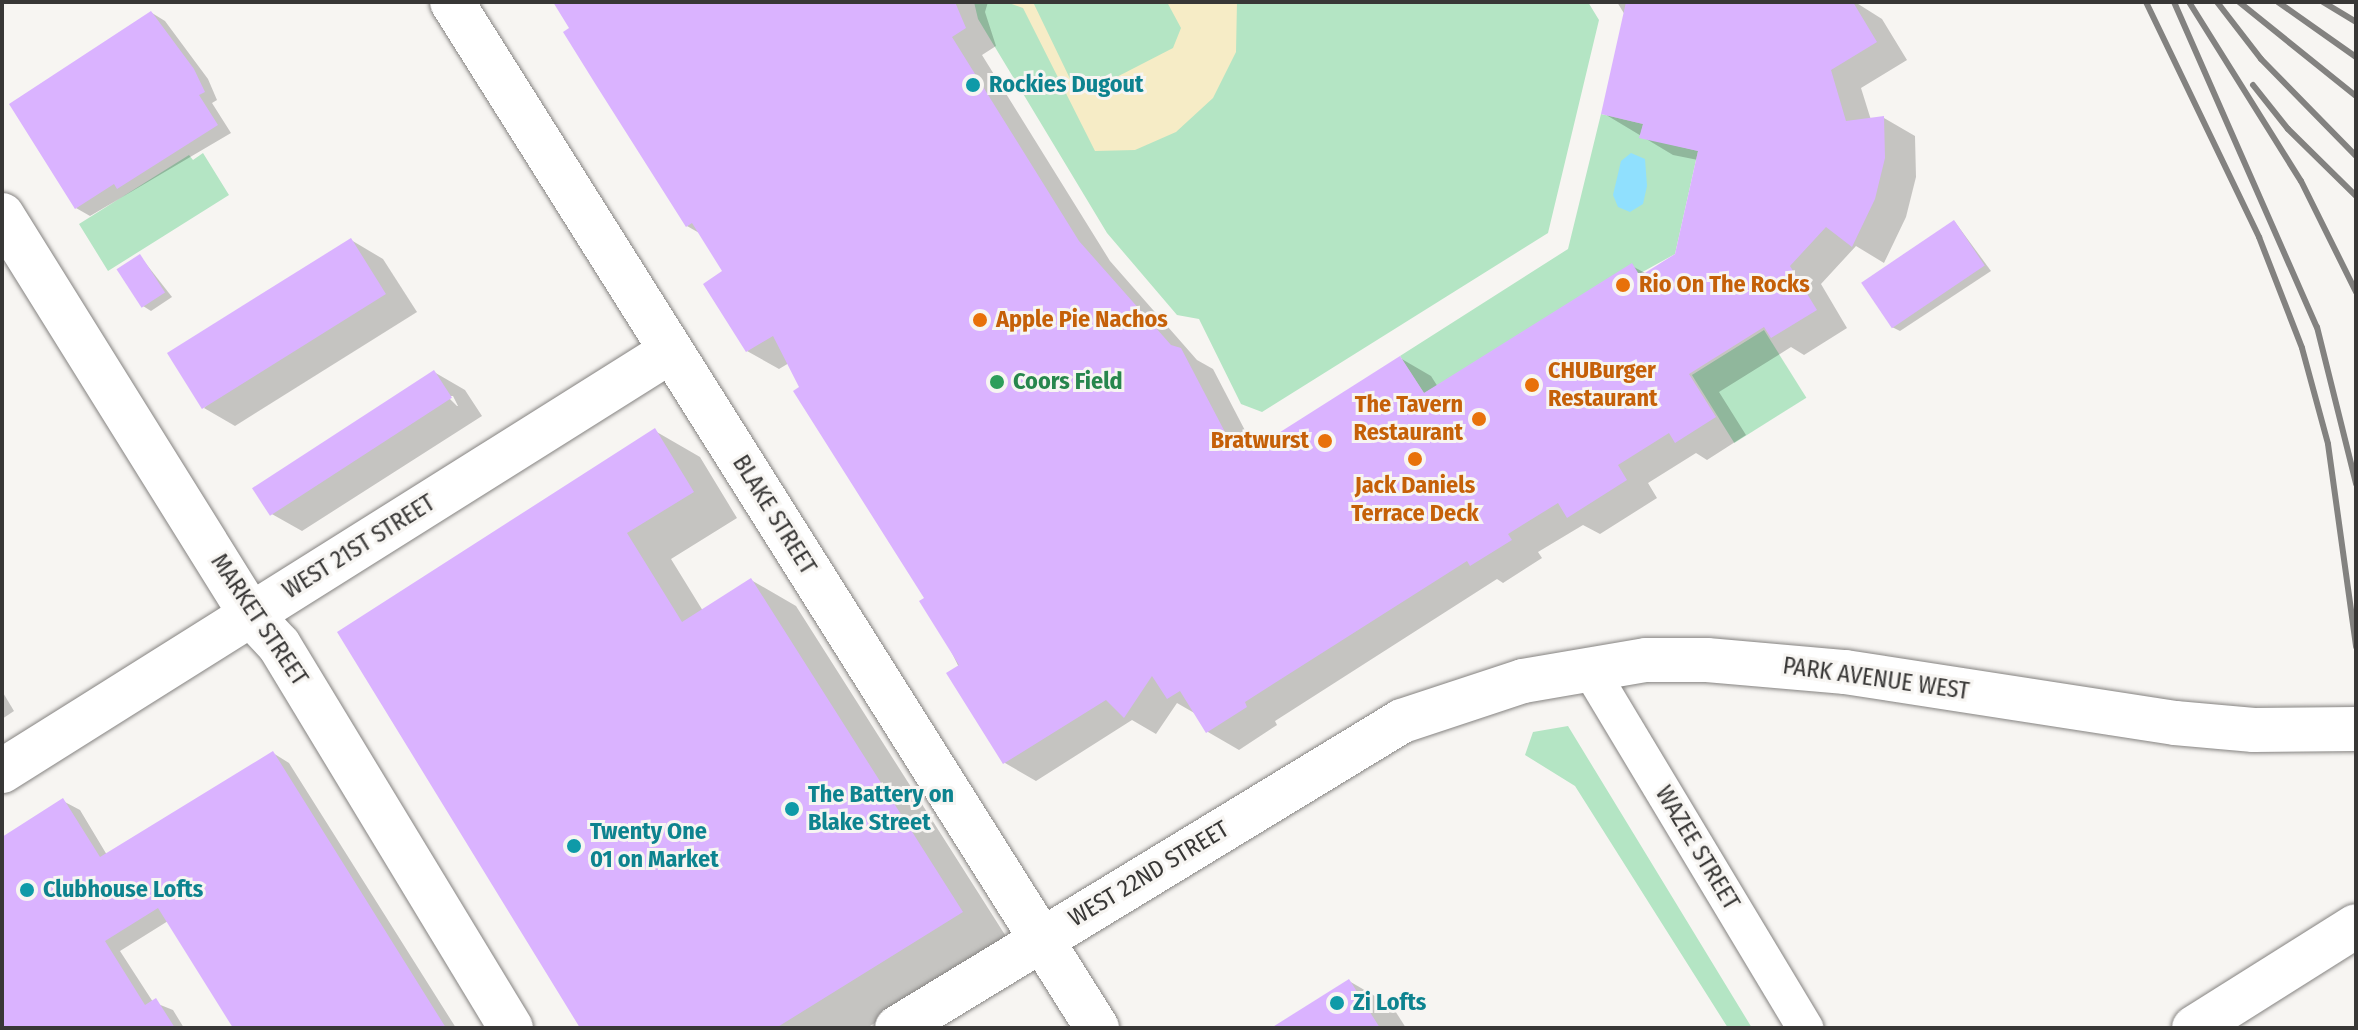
<!DOCTYPE html>
<style>
body{margin:0}
#map{position:relative;width:2358px;height:1030px;overflow:hidden;background:#f7f5f2;font-family:"Fira Sans Condensed",sans-serif}
div>[style]{position:absolute}
[style*='--x']{left:calc(var(--x)*1px);top:calc(var(--y)*1px);width:calc(var(--w)*1px);rotate:calc(var(--a)*1deg)}
.green>*{inset:0;background:#b4e5c4;transform-origin:0 0}
.sand>*{inset:0;background:#f6ecc6}
.water>*{inset:0;background:#90e0fe}
.shadow>*{inset:0;background:#0003}
.building>*{inset:0;background:#dab3ff;transform-origin:0 0}
.roads{filter:drop-shadow(0 0 2px #858381) drop-shadow(0 0 2px #858381)}
.minor>*{height:36px;margin:-18px;padding:0 18px;transform-origin:18px;border-radius:18px;background:#fff}
.tertiary>*{height:44px;margin:-22px;padding:0 22px;transform-origin:22px;border-radius:22px;background:#fff}
.secondary>*{height:44px;margin:-22px;padding:0 22px;transform-origin:22px;border-radius:22px;background:#fff}
.primary>*{height:44px;margin:-22px;padding:0 22px;transform-origin:22px;border-radius:22px;background:#fff}
.rail>*{height:6px;margin:-3px;padding:0 3px;transform-origin:3px;border-radius:3px;background:#838280}
.dots>*{width:22px;height:22px;translate:-50% -50%;box-sizing:border-box;border:4px solid #f7f5f2;border-radius:50%}
span{translate:-50% -50%;white-space:nowrap;text-align:center;line-height:1.15;-webkit-text-stroke:6px #f7f5f2;paint-order:stroke}
.culture-label{font-size:24px;color:#0d838f;font-weight:700}
.left{translate:0 -50%;text-align:left}
.food-label{font-size:24px;color:#c56008;font-weight:700}
.right{translate:-100% -50%;text-align:right}
.leisure-label{font-size:24px;color:#27864d;font-weight:700}
.street-label{font-size:24px;color:#383736}
.frame{position:absolute;inset:0;border:4px solid #383736;pointer-events:none}
</style>
<div id="map">
<div class="green">
<div style="clip-path:polygon(974px 2px,1588px 2px,1599px 20px,1548px 233px,1262px 412px,1241px 404px,1199px 319px,1177px 315px,1107px 233px,978px 19px)"></div>
<div style="clip-path:polygon(1601px 114px,1643px 124px,1640px 137px,1698px 151px,1675px 254px,1424px 393px,1400px 356px,1568px 249px)"></div>
<div style="clip-path:polygon(203px 153px,229px 195px,108px 271px,79px 224px,189px 155px,193px 160px)"></div>
<div style="left:1764px;top:330px;width:80px;height:85px;rotate:58deg"></div>
<div style="clip-path:polygon(1568px 726px,1752px 1028px,1728px 1028px,1575px 786px,1525px 755px,1533px 732px)"></div>
</div>
<div class="sand">
<div style="clip-path:polygon(1006px 2px,1033px 2px,1074px 87px,1092px 79px,1105px 83px,1173px 48px,1181px 28px,1167px 2px,1237px 2px,1236px 52px,1213px 98px,1176px 132px,1135px 150px,1095px 151px,1023px 8px)"></div>
</div>
<div class="water">
<div style="clip-path:polygon(1631px 153px,1645px 159px,1647px 186px,1643px 204px,1630px 212px,1618px 207px,1613px 195px,1621px 161px)"></div>
</div>
<div class="shadow">
<div style="clip-path:polygon(555px 2px,988px 2px,985px 12px,996px 46px,982px 55px,1110px 261px,1197px 360px,1213px 369px,1250px 440px,1266px 443px,1400px 358px,1431px 376px,1438px 387px,1632px 266px,1647px 274px,1677px 255px,1698px 160px,1673px 155px,1603px 113px,1625px 15px,1617px 2px,1855px 2px,1882px 19px,1907px 60px,1861px 88px,1871px 120px,1884px 118px,1915px 136px,1916px 177px,1906px 217px,1884px 263px,1856px 246px,1821px 284px,1847px 328px,1804px 355px,1791px 347px,1719px 392px,1746px 435px,1707px 460px,1696px 453px,1648px 483px,1657px 498px,1600px 534px,1583px 525px,1538px 552px,1542px 558px,1503px 583px,1497px 579px,1275px 721px,1277px 725px,1239px 750px,1208px 732px,1196px 714px,1177px 703px,1156px 734px,1132px 720px,1036px 781px,1005px 763px,926px 599px,789px 363px,779px 369px,747px 351px,725px 272px,701px 234px,687px 226px)"></div>
<div style="clip-path:polygon(152px 13px,165px 21px,208px 79px,217px 100px,212px 103px,231px 133px,90px 216px,76px 208px)"></div>
<div style="clip-path:polygon(1955px 222px,1991px 271px,1900px 331px,1892px 327px)"></div>
<div style="clip-path:polygon(351px 240px,383px 259px,417px 312px,235px 426px,204px 408px)"></div>
<div style="clip-path:polygon(140px 256px,172px 297px,151px 311px,143px 306px)"></div>
<div style="clip-path:polygon(evenodd,434px 372px,465px 390px,482px 416px,302px 531px,270px 513px,434px 372px,447px 396px,453px 396px,458px 406px,457px 406px,447px 396px)"></div>
<div style="clip-path:polygon(655px 431px,700px 457px,737px 518px,671px 559px,703px 611px,751px 580px,796px 606px,1007px 938px,867px 1028px,582px 1028px,339px 633px)"></div>
<div style="clip-path:polygon(2px 691px,14px 711px,2px 719px)"></div>
<div style="clip-path:polygon(273px 753px,289px 763px,456px 1028px,235px 1028px,168px 921px,120px 951px,153px 1002px,173px 1010px,184px 1028px,2px 1028px,2px 839px,63px 801px,80px 810px,107px 855px)"></div>
<div style="clip-path:polygon(1349px 981px,1392px 1006px,1406px 1028px,1275px 1028px)"></div>
</div>
<div class="building">
<div style="clip-path:polygon(553px 2px,955px 2px,966px 28px,952px 37px,1079px 241px,1171px 345px,1181px 348px,1226px 434px,1266px 441px,1400px 356px,1424px 393px,1632px 263px,1640px 276px,1675px 254px,1698px 151px,1639px 138px,1643px 124px,1601px 114px,1626px 2px,1853px 2px,1877px 42px,1831px 70px,1846px 121px,1884px 116px,1885px 158px,1875px 199px,1852px 247px,1826px 227px,1790px 266px,1817px 310px,1771px 338px,1764px 327px,1689px 374px,1716px 417px,1675px 443px,1669px 433px,1618px 465px,1627px 480px,1567px 518px,1558px 503px,1508px 534px,1512px 540px,1470px 566px,1467px 561px,1245px 702px,1247px 707px,1206px 733px,1180px 691px,1167px 699px,1152px 676px,1124px 718px,1106px 700px,1003px 764px,946px 673px,959px 665px,919px 601px,924px 598px,793px 391px,799px 387px,773px 336px,746px 352px,703px 284px,722px 271px,692px 223px,686px 227px,596px 85px,563px 32px,569px 28px)"></div>
<div style="clip-path:polygon(151px 11px,194px 69px,205px 92px,199px 95px,218px 125px,117px 189px,114px 184px,75px 209px,9px 104px)"></div>
<div style="left:1954px;top:220px;width:55px;height:112px;rotate:56deg"></div>
<div style="left:351px;top:238px;width:66px;height:217px;rotate:58deg"></div>
<div style="left:140px;top:254px;width:46px;height:28px;rotate:57deg"></div>
<div style="left:434px;top:370px;width:33px;height:217px;rotate:57deg"></div>
<div style="clip-path:polygon(655px 428px,694px 492px,627px 533px,682px 622px,751px 578px,963px 912px,776px 1028px,580px 1028px,337px 632px)"></div>
<div style="clip-path:polygon(273px 751px,446px 1028px,233px 1028px,158px 908px,105px 941px,145px 1005px,156px 998px,175px 1028px,2px 1028px,2px 837px,63px 798px,100px 857px)"></div>
<div style="clip-path:polygon(1349px 979px,1380px 1028px,1271px 1028px)"></div>
</div>
<div class="roads">
<div class="minor">
<div style="--x:1589;--y:668;--w:420;--a:59"></div>
</div>
<div class="tertiary">
<div style="--x:2;--y:771;--w:790;--a:-32.12"></div>
</div>
<div class="secondary">
<div style="--x:452;--y:2;--w:1212;--a:57.84"></div>
<div style="--x:2;--y:215;--w:471;--a:58.1"></div>
<div style="--x:251;--y:615;--w:41;--a:47"></div>
<div style="--x:279;--y:645;--w:448;--a:58.8"></div>
</div>
<div class="primary">
<div style="--x:897;--y:1028;--w:591;--a:-31.3"></div>
<div style="--x:1402;--y:721;--w:127;--a:-18.3"></div>
<div style="--x:1523;--y:681;--w:125;--a:-9.7"></div>
<div style="--x:1646;--y:660;--w:61;--a:0"></div>
<div style="--x:1707;--y:660;--w:139;--a:5"></div>
<div style="--x:1845;--y:672;--w:334;--a:8.8"></div>
<div style="--x:2175;--y:723;--w:79;--a:5.1"></div>
<div style="--x:2254;--y:730;--w:102;--a:-0.6"></div>
<div style="--x:2194;--y:1028;--w:191;--a:-32.2"></div>
</div>
</div>
<div class="rail">
<div style="--x:2146;--y:2;--w:261;--a:64.3"></div>
<div style="--x:2259;--y:237;--w:119;--a:68.8"></div>
<div style="--x:2302;--y:348;--w:99;--a:74.8"></div>
<div style="--x:2328;--y:444;--w:205;--a:82.1"></div>
<div style="--x:2174;--y:2;--w:355;--a:66.3"></div>
<div style="--x:2317;--y:327;--w:162;--a:76"></div>
<div style="--x:2189;--y:2;--w:211;--a:58"></div>
<div style="--x:2301;--y:181;--w:124;--a:63.6"></div>
<div style="--x:2217;--y:2;--w:72;--a:52.3"></div>
<div style="--x:2261;--y:59;--w:136;--a:45.6"></div>
<div style="--x:2239;--y:2;--w:150;--a:38.8"></div>
<div style="--x:2278;--y:2;--w:95;--a:35.2"></div>
<div style="--x:2323;--y:2;--w:39;--a:31"></div>
<div style="--x:2253;--y:85;--w:56;--a:51.5"></div>
<div style="--x:2288;--y:129;--w:95;--a:44.6"></div>
</div>
<div class="dots">
<div style="left:973px;top:85px;background:#0f9aa8"></div>
<div style="left:1623px;top:285px;background:#e8710a"></div>
<div style="left:980px;top:320px;background:#e8710a"></div>
<div style="left:997px;top:382px;background:#2e9e5b"></div>
<div style="left:1532px;top:385px;background:#e8710a"></div>
<div style="left:1479px;top:419px;background:#e8710a"></div>
<div style="left:1325px;top:441px;background:#e8710a"></div>
<div style="left:1415px;top:459px;background:#e8710a"></div>
<div style="left:792px;top:809px;background:#0f9aa8"></div>
<div style="left:574px;top:846px;background:#0f9aa8"></div>
<div style="left:27px;top:890px;background:#0f9aa8"></div>
<div style="left:1337px;top:1003px;background:#0f9aa8"></div>
</div>
<div class="culture-label">
<span class="left" style="left:989px;top:85px">Rockies Dugout</span>
<span class="left" style="left:808px;top:809px">The Battery on<br>Blake Street</span>
<span class="left" style="left:590px;top:846px">Twenty One<br>01 on Market</span>
<span class="left" style="left:43px;top:890px">Clubhouse Lofts</span>
<span class="left" style="left:1353px;top:1003px">Zi Lofts</span>
</div>
<div class="food-label">
<span class="left" style="left:1639px;top:285px">Rio On The Rocks</span>
<span class="left" style="left:996px;top:320px">Apple Pie Nachos</span>
<span class="left" style="left:1548px;top:385px">CHUBurger<br>Restaurant</span>
<span class="right" style="left:1463px;top:419px">The Tavern<br>Restaurant</span>
<span class="right" style="left:1309px;top:441px">Bratwurst</span>
<span style="left:1415px;top:500px">Jack Daniels<br>Terrace Deck</span>
</div>
<div class="leisure-label">
<span class="left" style="left:1013px;top:382px">Coors Field</span>
</div>
<div class="street-label">
<span style="left:774px;top:515px;rotate:58deg">BLAKE STREET</span>
<span style="left:359px;top:547px;rotate:-32deg">WEST 21ST STREET</span>
<span style="left:259px;top:620px;rotate:56deg">MARKET STREET</span>
<span style="left:1876px;top:679px;rotate:8deg">PARK AVENUE WEST</span>
<span style="left:1697px;top:848px;rotate:59deg">WAZEE STREET</span>
<span style="left:1149px;top:874px;rotate:-31deg">WEST 22ND STREET</span>
</div>
<div class="frame"></div>
</div>
